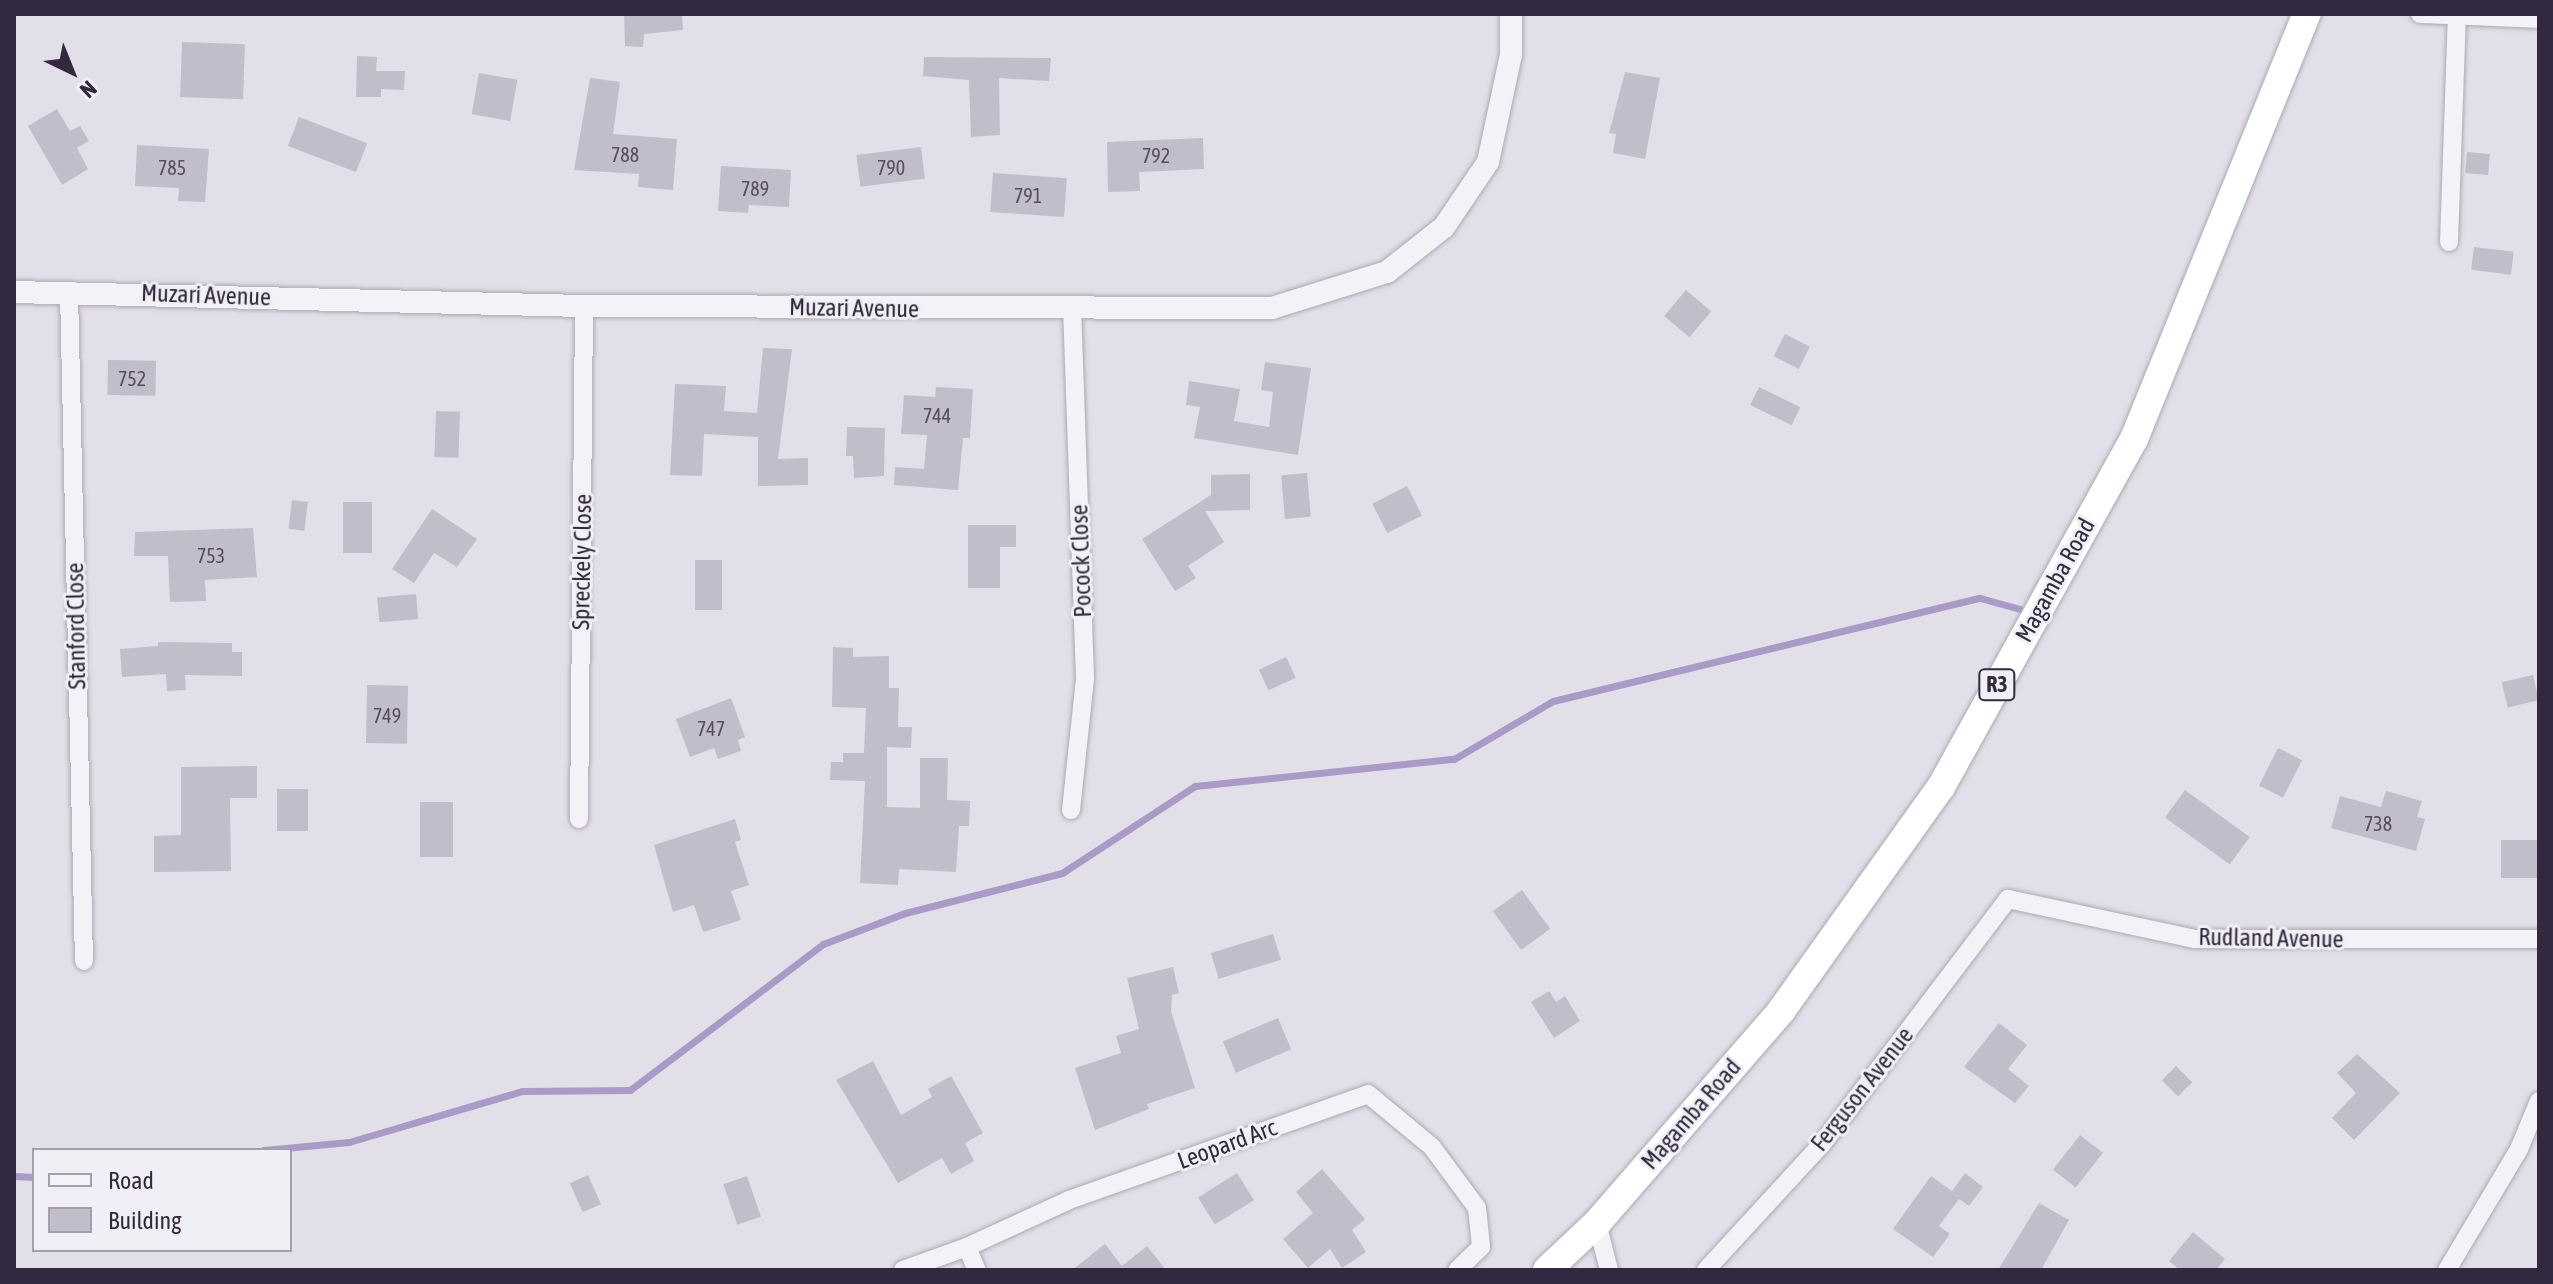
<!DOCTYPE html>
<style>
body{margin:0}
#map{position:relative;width:2553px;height:1284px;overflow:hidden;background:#e3dfe8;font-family:"Asap Condensed",sans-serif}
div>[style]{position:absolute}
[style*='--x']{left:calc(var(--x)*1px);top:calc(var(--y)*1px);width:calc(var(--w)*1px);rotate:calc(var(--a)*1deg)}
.stream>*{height:7px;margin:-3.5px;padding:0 3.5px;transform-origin:3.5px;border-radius:3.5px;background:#a89bc8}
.building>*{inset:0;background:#c2bdcb;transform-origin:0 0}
.roads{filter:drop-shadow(0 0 2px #aea8b5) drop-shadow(0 0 2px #aea8b5)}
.minor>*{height:18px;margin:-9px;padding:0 9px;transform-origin:9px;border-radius:9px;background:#f4f2f7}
.tertiary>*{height:22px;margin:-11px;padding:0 11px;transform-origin:11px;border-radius:11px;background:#f4f2f7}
.trunk>*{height:28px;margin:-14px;padding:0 14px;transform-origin:14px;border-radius:14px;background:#fff}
span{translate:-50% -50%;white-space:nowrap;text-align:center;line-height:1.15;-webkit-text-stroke:6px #f1eff6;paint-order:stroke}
.number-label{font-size:20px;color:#564d62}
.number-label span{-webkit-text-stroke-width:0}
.shield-label span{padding:2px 6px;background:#f1eff6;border:2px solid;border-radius:6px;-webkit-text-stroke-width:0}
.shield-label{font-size:22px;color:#32283f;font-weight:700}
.street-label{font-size:24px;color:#32283f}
.frame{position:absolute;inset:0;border:16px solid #32283f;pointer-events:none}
.legend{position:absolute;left:32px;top:1148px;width:260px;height:104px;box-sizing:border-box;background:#f1eff6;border:2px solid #a59fad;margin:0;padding:10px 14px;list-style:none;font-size:24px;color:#32283f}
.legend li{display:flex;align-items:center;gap:16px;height:40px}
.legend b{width:40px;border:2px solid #a59fad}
.north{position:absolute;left:32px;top:32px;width:80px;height:80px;-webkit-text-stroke:6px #f1eff6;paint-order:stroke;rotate:137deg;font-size:22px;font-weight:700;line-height:32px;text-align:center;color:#32283f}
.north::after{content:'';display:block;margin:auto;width:28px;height:36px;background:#32283f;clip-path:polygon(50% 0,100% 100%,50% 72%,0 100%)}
</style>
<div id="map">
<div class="stream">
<div style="--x:264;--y:1150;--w:85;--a:-5.4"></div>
<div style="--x:349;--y:1142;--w:180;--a:-16.4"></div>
<div style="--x:522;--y:1091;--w:108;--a:-0.5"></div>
<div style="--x:630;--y:1090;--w:242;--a:-37.1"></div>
<div style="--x:823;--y:944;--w:88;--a:-20.7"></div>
<div style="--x:905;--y:913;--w:162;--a:-14.3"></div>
<div style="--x:1062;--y:873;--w:159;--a:-33.2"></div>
<div style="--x:1195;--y:786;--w:260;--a:-6"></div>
<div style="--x:1454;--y:759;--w:115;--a:-30.4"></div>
<div style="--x:1553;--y:701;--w:439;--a:-13.6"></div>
<div style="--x:1980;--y:598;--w:41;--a:15.4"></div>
<div style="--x:14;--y:1176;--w:20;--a:3"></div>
</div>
<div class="building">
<div style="clip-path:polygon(624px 14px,682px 14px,683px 30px,644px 34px,643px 47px,625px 46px)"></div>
<div style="left:182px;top:42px;width:63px;height:55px;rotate:2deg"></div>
<div style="clip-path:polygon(357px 56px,377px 57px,376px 71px,405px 71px,404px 90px,381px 89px,381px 97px,356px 97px)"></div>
<div style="clip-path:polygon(924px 57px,1051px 58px,1049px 81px,999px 78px,1000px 135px,971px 137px,969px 80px,923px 76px)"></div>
<div style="clip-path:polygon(1625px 72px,1660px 78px,1645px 159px,1613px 153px,1616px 134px,1609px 133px)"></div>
<div style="left:479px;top:73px;width:39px;height:42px;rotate:10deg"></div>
<div style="clip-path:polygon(590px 78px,620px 82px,613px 134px,677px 139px,673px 190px,638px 187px,639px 174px,574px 170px)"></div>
<div style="clip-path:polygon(57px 109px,70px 131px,80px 126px,89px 141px,77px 148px,88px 169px,62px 185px,28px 126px)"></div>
<div style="left:299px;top:117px;width:73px;height:31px;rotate:21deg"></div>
<div style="clip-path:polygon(1203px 138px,1204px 169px,1139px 172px,1140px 191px,1108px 192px,1107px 142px)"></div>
<div style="clip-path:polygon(137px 145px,209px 149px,205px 202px,178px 201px,179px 188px,135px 186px)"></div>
<div style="left:921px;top:147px;width:32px;height:65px;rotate:83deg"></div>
<div style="left:2467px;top:152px;width:23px;height:21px;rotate:5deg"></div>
<div style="clip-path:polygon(721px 166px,791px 170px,789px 207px,749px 205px,748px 213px,718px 211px)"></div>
<div style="left:993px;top:173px;width:74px;height:39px;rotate:4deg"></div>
<div style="left:2474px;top:247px;width:40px;height:23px;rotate:7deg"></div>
<div style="left:1686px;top:290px;width:33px;height:34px;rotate:40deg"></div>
<div style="left:1785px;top:334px;width:28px;height:25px;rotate:27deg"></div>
<div style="clip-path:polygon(763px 348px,792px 349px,778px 459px,808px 458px,808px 485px,758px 486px,758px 437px,704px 434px,702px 476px,670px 475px,675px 384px,726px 386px,724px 411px,757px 413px)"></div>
<div style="left:108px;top:360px;width:48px;height:35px;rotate:1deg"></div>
<div style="clip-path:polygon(1265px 362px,1311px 368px,1298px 455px,1194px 438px,1200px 407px,1186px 405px,1189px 381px,1240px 389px,1234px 421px,1269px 427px,1273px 392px,1261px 390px)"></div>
<div style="clip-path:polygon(936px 387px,973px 389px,970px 438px,963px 438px,958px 490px,894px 485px,895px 467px,924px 469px,927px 435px,901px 434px,904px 395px,935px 397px)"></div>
<div style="left:1759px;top:387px;width:46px;height:20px;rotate:26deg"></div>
<div style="left:436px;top:411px;width:24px;height:46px;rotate:2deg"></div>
<div style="clip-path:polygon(847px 427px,885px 428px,884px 476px,854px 478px,853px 456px,846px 456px)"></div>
<div style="left:1307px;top:473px;width:44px;height:26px;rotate:85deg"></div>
<div style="clip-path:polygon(1250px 474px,1250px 510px,1205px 511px,1224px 542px,1188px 566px,1196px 578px,1175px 591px,1142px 539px,1211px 495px,1211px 475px)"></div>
<div style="left:1407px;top:486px;width:33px;height:39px;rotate:63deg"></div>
<div style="left:292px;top:500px;width:16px;height:29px;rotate:7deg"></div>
<div style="left:343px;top:502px;width:29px;height:51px"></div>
<div style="clip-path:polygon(432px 509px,477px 539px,457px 567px,434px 553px,414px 583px,392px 569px)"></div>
<div style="clip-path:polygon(968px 525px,1016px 525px,1016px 547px,1000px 547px,1000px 588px,968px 588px)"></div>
<div style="clip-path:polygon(253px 528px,257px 577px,205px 580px,206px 601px,170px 602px,168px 556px,134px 556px,135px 532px)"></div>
<div style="left:695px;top:560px;width:27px;height:50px"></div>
<div style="left:416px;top:594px;width:25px;height:39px;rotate:85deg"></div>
<div style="clip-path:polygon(158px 642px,232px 643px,232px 652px,242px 652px,242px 676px,185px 675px,186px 690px,167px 691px,166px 674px,122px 677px,120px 649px,158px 646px)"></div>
<div style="clip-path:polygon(833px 647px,853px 648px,853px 657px,889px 656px,889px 688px,899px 688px,898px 727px,912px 727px,911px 748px,887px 747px,887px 807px,920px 808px,920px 758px,948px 758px,947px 800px,970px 801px,969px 826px,959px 826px,956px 872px,899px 869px,898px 885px,860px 883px,865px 781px,830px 780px,831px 762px,843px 762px,843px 753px,864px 753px,866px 708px,832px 707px)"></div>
<div style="left:1286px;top:657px;width:23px;height:30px;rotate:65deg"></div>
<div style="left:2533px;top:675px;width:26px;height:32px;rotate:77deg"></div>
<div style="left:367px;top:685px;width:41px;height:58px;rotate:1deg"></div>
<div style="clip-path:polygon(731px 698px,745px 737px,738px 740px,741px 751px,718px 759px,714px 748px,690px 757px,676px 719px)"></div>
<div style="left:2278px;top:748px;width:27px;height:42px;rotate:27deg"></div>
<div style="clip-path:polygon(257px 766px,257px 798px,230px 798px,231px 871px,154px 872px,154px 836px,181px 835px,181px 767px)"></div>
<div style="left:277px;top:789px;width:31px;height:42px"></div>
<div style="left:2185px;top:790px;width:80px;height:34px;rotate:36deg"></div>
<div style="clip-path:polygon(2386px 791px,2422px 801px,2417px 817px,2425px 819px,2416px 851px,2331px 828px,2340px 796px,2381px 807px)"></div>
<div style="left:420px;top:802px;width:33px;height:55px"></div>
<div style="clip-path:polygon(735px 819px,741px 840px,735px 842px,749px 885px,731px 891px,741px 920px,703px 932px,694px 905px,673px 912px,654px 845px)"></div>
<div style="left:2539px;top:840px;width:38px;height:38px;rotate:90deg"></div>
<div style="left:1522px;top:890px;width:48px;height:36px;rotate:54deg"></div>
<div style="left:1273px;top:934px;width:27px;height:65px;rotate:73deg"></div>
<div style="clip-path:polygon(1173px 967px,1179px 993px,1172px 995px,1171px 1011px,1195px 1088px,1147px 1104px,1149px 1109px,1095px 1130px,1075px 1068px,1121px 1053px,1116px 1036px,1139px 1029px,1127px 978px)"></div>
<div style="clip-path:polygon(1549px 991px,1556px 1002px,1565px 996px,1580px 1021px,1554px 1038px,1531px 1002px)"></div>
<div style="left:1278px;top:1018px;width:34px;height:60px;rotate:67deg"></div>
<div style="clip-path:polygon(1999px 1023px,2027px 1045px,2008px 1069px,2029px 1086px,2015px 1103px,1964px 1067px)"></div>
<div style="clip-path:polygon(2357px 1054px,2400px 1093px,2354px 1140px,2332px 1118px,2356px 1093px,2337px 1073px)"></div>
<div style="clip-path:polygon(873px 1061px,901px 1115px,932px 1097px,928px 1089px,951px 1076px,983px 1133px,965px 1143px,974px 1161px,951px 1174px,942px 1158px,898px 1183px,836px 1080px)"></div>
<div style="left:2176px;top:1066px;width:23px;height:20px;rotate:45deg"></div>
<div style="left:2080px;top:1135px;width:29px;height:44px;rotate:38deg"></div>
<div style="clip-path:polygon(1322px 1169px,1365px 1219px,1352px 1230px,1366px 1252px,1342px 1268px,1330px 1249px,1308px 1268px,1283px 1239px,1313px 1213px,1296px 1192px)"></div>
<div style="left:1237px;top:1173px;width:32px;height:46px;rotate:58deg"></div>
<div style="clip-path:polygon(1965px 1173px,1983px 1187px,1969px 1206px,1959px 1199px,1939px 1226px,1950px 1234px,1933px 1257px,1893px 1229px,1931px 1176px,1952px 1191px)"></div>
<div style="left:588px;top:1175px;width:32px;height:20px;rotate:66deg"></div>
<div style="left:747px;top:1176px;width:43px;height:25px;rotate:71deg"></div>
<div style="clip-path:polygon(2039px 1203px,2069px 1220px,2041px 1270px,1998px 1270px)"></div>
<div style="clip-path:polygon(2193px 1232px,2225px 1259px,2216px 1270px,2180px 1270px,2169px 1261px)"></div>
<div style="clip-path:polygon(1105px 1244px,1122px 1266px,1147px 1246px,1166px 1270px,1072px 1270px)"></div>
</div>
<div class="roads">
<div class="minor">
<div style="--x:2420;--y:14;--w:119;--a:2.4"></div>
<div style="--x:2449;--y:242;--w:227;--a:-88"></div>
<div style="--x:69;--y:291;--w:670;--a:88.72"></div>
<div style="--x:1071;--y:810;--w:133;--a:-83.9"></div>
<div style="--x:1085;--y:678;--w:368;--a:-92"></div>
<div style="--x:579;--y:819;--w:513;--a:-89.44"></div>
<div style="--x:1597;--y:1223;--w:49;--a:75.7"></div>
<div style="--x:967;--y:1247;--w:25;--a:67"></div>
<div style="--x:903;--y:1270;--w:68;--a:-19.8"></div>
<div style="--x:967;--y:1247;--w:112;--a:-24.7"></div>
<div style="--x:1069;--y:1200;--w:317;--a:-19.5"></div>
<div style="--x:1368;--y:1094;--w:83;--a:39.6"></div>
<div style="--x:1432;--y:1147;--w:76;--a:53.6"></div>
<div style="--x:1477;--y:1208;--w:39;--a:84"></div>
<div style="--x:1481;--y:1247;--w:33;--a:136"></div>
<div style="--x:1706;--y:1270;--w:171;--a:-47.4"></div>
<div style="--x:1822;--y:1144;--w:308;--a:-52.8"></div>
<div style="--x:2008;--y:899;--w:191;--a:12.1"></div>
<div style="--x:2195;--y:939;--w:344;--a:0"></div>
<div style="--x:2447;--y:1270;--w:141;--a:-59.2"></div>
<div style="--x:2519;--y:1149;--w:52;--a:-67.4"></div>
</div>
<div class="tertiary">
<div style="--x:14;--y:292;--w:570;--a:1.41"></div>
<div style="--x:584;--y:306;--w:688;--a:0.17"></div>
<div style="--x:1272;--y:308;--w:121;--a:-17.4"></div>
<div style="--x:1387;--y:272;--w:73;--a:-38.3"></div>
<div style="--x:1444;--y:227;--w:78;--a:-55.9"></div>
<div style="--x:1488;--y:162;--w:109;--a:-77.9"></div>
<div style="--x:1511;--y:55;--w:41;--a:-90"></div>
</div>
<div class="trunk">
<div style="--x:1547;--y:1270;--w:69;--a:-43.2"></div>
<div style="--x:1597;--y:1223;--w:281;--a:-49"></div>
<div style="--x:1781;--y:1011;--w:275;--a:-54.5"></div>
<div style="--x:1941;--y:787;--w:398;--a:-61"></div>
<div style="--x:2134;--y:439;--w:459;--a:-67.9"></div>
</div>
</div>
<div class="number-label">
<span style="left:625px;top:154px">788</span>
<span style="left:1156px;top:155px">792</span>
<span style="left:172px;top:167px">785</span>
<span style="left:891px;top:167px">790</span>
<span style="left:755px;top:188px">789</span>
<span style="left:1028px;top:195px">791</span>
<span style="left:132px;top:378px">752</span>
<span style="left:937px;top:415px">744</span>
<span style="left:211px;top:555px">753</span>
<span style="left:387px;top:715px">749</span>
<span style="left:711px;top:728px">747</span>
<span style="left:2378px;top:823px">738</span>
</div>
<div class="shield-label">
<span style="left:1997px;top:685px">R3</span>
</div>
<div class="street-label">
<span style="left:206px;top:295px;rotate:2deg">Muzari Avenue</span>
<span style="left:854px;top:308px;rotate:1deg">Muzari Avenue</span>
<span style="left:1081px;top:561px;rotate:-92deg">Pocock Close</span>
<span style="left:582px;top:562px;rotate:-89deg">Spreckely Close</span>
<span style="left:2055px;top:580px;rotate:-61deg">Magamba Road</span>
<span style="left:76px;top:626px;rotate:-91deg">Stanford Close</span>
<span style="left:2271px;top:938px;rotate:1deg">Rudland Avenue</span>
<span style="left:1862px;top:1089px;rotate:-52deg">Ferguson Avenue</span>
<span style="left:1691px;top:1114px;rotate:-49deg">Magamba Road</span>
<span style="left:1227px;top:1144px;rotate:-20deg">Leopard Arc</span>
</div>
<div class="frame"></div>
<ul class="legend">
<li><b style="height:10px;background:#f4f2f7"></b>Road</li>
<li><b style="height:22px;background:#c2bdcb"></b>Building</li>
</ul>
<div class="north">N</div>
</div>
